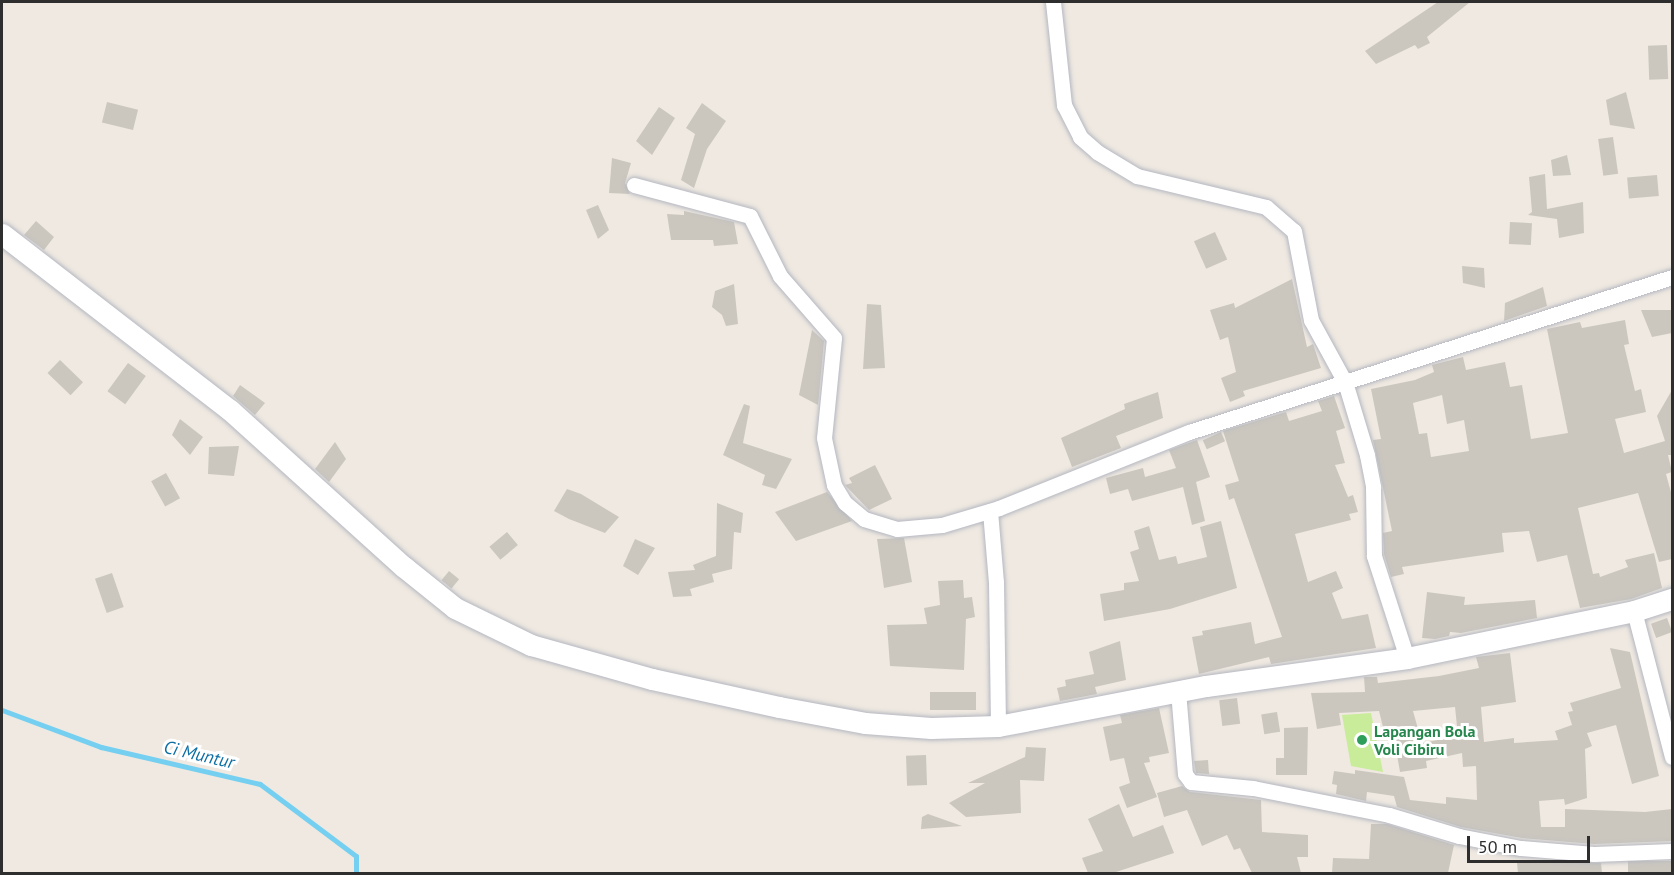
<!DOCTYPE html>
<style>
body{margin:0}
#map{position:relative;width:1674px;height:875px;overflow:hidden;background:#efe9e1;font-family:"PT Sans",sans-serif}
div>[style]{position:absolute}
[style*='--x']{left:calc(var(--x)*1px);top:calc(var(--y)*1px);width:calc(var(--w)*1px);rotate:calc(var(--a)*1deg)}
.pitch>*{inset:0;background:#c9ec9a}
.stream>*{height:5px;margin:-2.5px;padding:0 2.5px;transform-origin:2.5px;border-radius:2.5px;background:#75cff0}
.building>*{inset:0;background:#cbc7bf;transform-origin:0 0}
.roads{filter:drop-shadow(0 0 2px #b4b7c1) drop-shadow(0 0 2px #b4b7c1)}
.street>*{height:15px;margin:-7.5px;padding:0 7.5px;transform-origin:7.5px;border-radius:7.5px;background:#fff}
.secondary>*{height:21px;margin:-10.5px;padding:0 10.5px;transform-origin:10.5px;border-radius:10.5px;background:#fff}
.dots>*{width:16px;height:16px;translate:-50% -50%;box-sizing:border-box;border:3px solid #fff;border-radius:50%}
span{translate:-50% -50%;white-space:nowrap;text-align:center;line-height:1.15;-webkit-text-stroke:6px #fff;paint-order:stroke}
.leisure-label{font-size:16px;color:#27864d;font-weight:700}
.left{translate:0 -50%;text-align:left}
.water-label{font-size:18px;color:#0d6fa3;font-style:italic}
.frame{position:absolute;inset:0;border:3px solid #2e2e2e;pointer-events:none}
.scale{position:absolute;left:1467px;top:836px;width:123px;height:27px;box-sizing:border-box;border:3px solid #2e2e2e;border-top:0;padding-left:8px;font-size:18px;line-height:21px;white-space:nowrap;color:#2e2e2e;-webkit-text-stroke:4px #fff;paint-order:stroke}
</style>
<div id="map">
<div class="pitch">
<div style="clip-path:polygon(1371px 713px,1383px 772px,1351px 766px,1342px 715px)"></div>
</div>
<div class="stream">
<div style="--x:2;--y:710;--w:106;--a:20.5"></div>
<div style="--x:101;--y:747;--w:163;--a:13.1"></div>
<div style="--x:260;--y:784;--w:120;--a:36.9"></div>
<div style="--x:356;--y:856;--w:18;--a:90"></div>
</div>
<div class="building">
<div style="clip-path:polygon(1438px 2px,1470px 2px,1427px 37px,1430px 43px,1418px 49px,1415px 45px,1376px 64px,1365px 51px)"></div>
<div style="left:1667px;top:45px;width:34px;height:19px;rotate:88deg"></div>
<div style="clip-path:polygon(1626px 92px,1635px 129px,1610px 125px,1606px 100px)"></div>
<div style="left:107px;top:102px;width:32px;height:21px;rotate:14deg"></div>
<div style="clip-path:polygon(702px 103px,726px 121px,707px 149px,694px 188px,681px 180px,695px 134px,686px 128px)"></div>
<div style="clip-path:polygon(659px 107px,675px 118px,652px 155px,636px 141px)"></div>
<div style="left:1613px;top:137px;width:37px;height:15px;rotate:82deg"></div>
<div style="clip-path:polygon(1567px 155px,1571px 175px,1553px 176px,1551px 160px)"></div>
<div style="clip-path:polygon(612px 158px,631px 163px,625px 183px,630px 194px,609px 193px)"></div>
<div style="clip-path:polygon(1545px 174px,1547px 209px,1583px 202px,1584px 233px,1559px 238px,1557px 219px,1528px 215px,1532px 212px,1529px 177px)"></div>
<div style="left:1657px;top:175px;width:21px;height:30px;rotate:85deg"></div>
<div style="clip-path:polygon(598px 205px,609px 230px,598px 239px,586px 210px)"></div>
<div style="clip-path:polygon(684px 211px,734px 222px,738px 244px,714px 246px,713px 240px,671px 240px,667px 214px,684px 215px)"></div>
<div style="clip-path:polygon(36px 221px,54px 237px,44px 250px,24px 235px)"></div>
<div style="left:1510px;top:222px;width:22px;height:22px;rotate:3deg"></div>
<div style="left:1215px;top:232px;width:30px;height:23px;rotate:66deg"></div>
<div style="clip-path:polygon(1462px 266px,1484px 268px,1485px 288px,1463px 283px)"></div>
<div style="clip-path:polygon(1292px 279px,1307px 347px,1313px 344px,1321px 368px,1243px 391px,1245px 396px,1230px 402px,1221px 378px,1236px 372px,1228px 337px,1220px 340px,1210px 310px,1234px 303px,1235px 308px)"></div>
<div style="clip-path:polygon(734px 284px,738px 324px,726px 326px,722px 315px,712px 307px,715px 291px)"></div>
<div style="clip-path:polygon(1543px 287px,1547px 306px,1504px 321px,1505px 303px)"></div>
<div style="clip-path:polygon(867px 304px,881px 305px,885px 368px,863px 369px)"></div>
<div style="clip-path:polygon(1641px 310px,1672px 310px,1672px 333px,1652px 337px)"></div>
<div style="clip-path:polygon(evenodd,1625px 320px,1629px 344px,1624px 345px,1635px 391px,1641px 389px,1646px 412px,1615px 419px,1624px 453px,1665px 441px,1657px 416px,1672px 390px,1672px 455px,1668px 455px,1672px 472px,1666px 474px,1672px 496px,1672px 559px,1659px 562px,1638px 493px,1578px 508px,1593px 574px,1599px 573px,1600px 577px,1628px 567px,1625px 560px,1654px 553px,1662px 588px,1631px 599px,1580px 608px,1567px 555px,1537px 562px,1529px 531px,1502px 533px,1504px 552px,1402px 567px,1404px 574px,1391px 577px,1384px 554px,1383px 533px,1392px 531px,1373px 440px,1381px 439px,1371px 389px,1415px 380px,1434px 372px,1432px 365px,1463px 357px,1466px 370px,1505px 362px,1510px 387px,1522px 385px,1531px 439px,1568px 433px,1547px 329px,1580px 322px,1582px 328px,1625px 320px,1442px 395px,1447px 424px,1464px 420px,1469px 451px,1431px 457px,1427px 433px,1419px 434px,1413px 403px,1442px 395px)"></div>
<div style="clip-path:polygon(812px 330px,824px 341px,818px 405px,799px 395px)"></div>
<div style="left:60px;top:360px;width:32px;height:18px;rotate:44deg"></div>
<div style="left:128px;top:363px;width:22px;height:35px;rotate:36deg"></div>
<div style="clip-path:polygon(240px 385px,265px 403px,255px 415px,233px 396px)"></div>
<div style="clip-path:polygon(1158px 392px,1163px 418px,1116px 436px,1121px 448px,1072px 467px,1061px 438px,1125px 409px,1124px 404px)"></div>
<div style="clip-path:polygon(1334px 396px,1345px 428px,1336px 431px,1345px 463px,1335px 465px,1348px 497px,1353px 495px,1358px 512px,1349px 514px,1351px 520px,1295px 534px,1308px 582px,1336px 571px,1343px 588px,1332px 593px,1342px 619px,1368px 614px,1376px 648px,1271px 664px,1269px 657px,1199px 674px,1192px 637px,1203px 635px,1202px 631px,1251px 622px,1255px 644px,1282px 637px,1234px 498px,1229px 500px,1225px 485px,1239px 481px,1223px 431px,1286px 412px,1289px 421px,1322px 411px,1318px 401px)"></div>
<div style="clip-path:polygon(744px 404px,750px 406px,743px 443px,792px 459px,776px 489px,762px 485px,765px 475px,723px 455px)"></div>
<div style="clip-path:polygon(180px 419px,203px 437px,190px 455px,172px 435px)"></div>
<div style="left:1221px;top:432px;width:10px;height:20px;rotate:66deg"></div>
<div style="clip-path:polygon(1197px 440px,1210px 477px,1196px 482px,1205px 521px,1192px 525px,1183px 487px,1132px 501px,1128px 489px,1110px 494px,1106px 478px,1143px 468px,1145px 477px,1176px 468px,1169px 450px)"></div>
<div style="clip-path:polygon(335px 442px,346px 459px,329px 482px,315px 469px)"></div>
<div style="clip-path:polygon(239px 446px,234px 476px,208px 474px,209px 447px)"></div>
<div style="clip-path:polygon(875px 465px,892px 499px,869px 510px,845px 485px,852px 483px,849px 478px)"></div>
<div style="left:166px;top:473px;width:29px;height:17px;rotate:61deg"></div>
<div style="clip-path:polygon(567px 489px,581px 494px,619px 517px,605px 533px,569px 519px,554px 511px)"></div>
<div style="clip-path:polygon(827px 492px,852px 521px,796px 541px,775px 512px)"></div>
<div style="clip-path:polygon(717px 503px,743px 513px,741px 533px,734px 532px,732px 569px,712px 574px,714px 582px,690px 589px,692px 596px,673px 597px,668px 572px,695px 570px,693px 565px,716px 556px)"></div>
<div style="clip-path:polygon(1221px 521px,1237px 588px,1170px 609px,1104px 621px,1100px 594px,1124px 590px,1124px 583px,1139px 581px,1130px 552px,1139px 549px,1134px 531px,1149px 526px,1159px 560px,1176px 556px,1178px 564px,1207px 557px,1200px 527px)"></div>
<div style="left:507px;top:532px;width:17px;height:23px;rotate:50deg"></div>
<div style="clip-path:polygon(904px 538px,912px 582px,884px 588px,877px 539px)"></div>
<div style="clip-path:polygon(635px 539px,655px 548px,638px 575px,623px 566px)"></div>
<div style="left:449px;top:571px;width:13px;height:12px;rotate:39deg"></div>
<div style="left:112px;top:573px;width:36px;height:18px;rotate:71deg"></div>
<div style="clip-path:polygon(963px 580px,964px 598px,972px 597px,975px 617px,966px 619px,964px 670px,890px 666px,887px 625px,927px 624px,924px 608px,940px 605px,938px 581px)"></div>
<div style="clip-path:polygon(1427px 592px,1465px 597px,1464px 605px,1535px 600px,1537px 618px,1461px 633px,1450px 632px,1449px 636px,1435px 639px,1422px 638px)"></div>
<div style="left:1667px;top:618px;width:15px;height:17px;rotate:70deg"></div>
<div style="clip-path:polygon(1120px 641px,1126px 680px,1095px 687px,1097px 694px,1060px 701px,1057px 688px,1066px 686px,1065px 680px,1094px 674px,1089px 652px)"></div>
<div style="clip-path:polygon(evenodd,1610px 648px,1630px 652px,1659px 776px,1632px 784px,1616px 725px,1587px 733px,1592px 746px,1585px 749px,1587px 798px,1565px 805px,1564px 799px,1539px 801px,1541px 827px,1565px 827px,1565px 809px,1645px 812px,1672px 809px,1672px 841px,1594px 844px,1522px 838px,1461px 827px,1397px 807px,1394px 796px,1367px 792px,1366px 801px,1336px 794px,1337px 785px,1332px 784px,1334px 771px,1355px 774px,1355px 770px,1404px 777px,1410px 800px,1446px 804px,1446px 797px,1477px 800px,1476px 766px,1463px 767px,1462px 753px,1426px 761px,1427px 768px,1400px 772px,1393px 732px,1385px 735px,1379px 711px,1339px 713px,1341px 725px,1317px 729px,1311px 693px,1365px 692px,1364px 677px,1377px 677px,1378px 683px,1439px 676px,1479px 668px,1476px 657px,1510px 653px,1516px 702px,1481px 707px,1484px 742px,1514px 738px,1514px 743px,1558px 740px,1555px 731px,1572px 725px,1568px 712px,1573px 711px,1570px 703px,1621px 688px,1610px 648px,1455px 707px,1458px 736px,1422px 743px,1413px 711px,1455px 707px)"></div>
<div style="left:976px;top:692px;width:18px;height:46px;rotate:90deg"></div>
<div style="left:1237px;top:698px;width:26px;height:18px;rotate:83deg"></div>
<div style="clip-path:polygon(1159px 708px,1169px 753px,1149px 757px,1150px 762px,1144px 763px,1157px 797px,1127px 808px,1119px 787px,1130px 783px,1124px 758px,1110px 761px,1103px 727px,1122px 723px,1120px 715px)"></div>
<div style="left:1277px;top:712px;width:20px;height:16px;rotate:81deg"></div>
<div style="clip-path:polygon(1308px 727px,1307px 775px,1276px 775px,1276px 758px,1284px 758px,1284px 728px)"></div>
<div style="clip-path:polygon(1026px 747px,1046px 748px,1044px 781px,1020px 780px,1021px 813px,966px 817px,949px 803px,985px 783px,968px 783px,1025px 757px)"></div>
<div style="left:926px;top:755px;width:30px;height:20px;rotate:88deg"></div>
<div style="clip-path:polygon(1208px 760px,1209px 774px,1196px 773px,1194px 761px)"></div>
<div style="clip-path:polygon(1182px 786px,1190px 792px,1261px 800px,1262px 832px,1308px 835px,1308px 857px,1297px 857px,1301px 873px,1252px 873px,1240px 848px,1234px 850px,1227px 835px,1202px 846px,1187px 810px,1164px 817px,1157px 793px)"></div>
<div style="clip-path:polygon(1119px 804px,1133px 837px,1163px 825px,1174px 853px,1113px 873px,1088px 873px,1082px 858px,1103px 851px,1088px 819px)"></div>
<div style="clip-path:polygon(928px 814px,962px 826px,921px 829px,922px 817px)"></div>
<div style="clip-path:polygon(1371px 824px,1387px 824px,1454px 845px,1448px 873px,1332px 873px,1333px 858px,1369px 859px)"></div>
<div style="clip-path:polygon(1556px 861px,1601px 863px,1602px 873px,1518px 873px,1517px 863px)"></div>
<div style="left:1672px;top:861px;width:12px;height:44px;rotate:90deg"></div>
</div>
<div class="roads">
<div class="street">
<div style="--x:1053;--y:2;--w:104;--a:83.9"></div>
<div style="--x:1064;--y:105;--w:36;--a:63"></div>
<div style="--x:1080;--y:137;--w:23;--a:41"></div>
<div style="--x:1097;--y:152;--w:47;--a:31"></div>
<div style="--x:1137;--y:176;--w:133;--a:13.5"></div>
<div style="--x:1266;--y:207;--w:37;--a:41"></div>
<div style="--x:1294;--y:231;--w:91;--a:79.2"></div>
<div style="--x:1311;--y:320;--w:71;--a:61.3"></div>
<div style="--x:1345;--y:382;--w:76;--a:73.2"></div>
<div style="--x:1367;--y:455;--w:33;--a:79"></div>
<div style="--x:1373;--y:487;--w:69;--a:89.2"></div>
<div style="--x:1374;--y:556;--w:107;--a:72.1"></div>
<div style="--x:634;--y:185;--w:120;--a:15"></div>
<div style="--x:750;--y:216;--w:67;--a:63.4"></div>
<div style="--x:780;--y:276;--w:82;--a:48.9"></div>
<div style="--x:834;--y:338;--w:100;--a:95.7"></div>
<div style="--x:824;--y:438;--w:48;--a:78"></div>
<div style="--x:834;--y:485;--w:21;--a:59"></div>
<div style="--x:845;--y:503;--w:25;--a:40"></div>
<div style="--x:864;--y:519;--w:34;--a:17"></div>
<div style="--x:897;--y:529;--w:45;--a:-5.1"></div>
<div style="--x:942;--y:525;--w:59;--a:-16.6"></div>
<div style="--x:999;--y:508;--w:205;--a:-21.8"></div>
<div style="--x:1189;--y:432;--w:507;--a:-17.79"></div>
<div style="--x:990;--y:511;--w:71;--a:85.2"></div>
<div style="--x:996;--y:582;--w:144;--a:89.2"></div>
<div style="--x:1634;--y:611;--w:151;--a:75.4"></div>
<div style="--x:1178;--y:691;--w:83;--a:85.2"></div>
<div style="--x:1185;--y:774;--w:10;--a:53"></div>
<div style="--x:1191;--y:782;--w:62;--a:5.5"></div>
<div style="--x:1253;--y:788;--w:139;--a:11.2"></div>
<div style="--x:1389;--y:815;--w:73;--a:16.7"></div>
<div style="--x:1459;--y:836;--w:63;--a:11"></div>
<div style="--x:1521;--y:848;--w:73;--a:4.7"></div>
<div style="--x:1594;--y:854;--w:78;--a:-2.2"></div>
</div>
<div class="secondary">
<div style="--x:2;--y:234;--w:288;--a:37.7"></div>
<div style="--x:230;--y:410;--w:234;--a:42.1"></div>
<div style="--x:404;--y:567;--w:65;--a:38.8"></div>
<div style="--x:455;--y:608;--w:85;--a:26"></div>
<div style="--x:531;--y:645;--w:126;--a:15.7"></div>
<div style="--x:652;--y:679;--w:130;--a:12.4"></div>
<div style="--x:779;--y:707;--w:87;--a:10.5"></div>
<div style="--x:865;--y:723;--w:66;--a:4.3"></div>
<div style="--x:931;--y:728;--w:67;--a:-1.7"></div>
<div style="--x:998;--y:726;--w:212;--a:-10.9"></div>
<div style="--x:1206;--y:686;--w:203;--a:-7.9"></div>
<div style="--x:1407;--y:658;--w:232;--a:-11.7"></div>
<div style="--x:1634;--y:611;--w:40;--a:-18"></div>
</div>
</div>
<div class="dots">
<div style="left:1362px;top:740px;background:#2e9e5b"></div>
</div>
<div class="leisure-label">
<span class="left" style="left:1374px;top:740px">Lapangan Bola<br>Voli Cibiru</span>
</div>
<div class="water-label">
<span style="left:199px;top:755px;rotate:13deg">Ci Muntur</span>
</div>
<div class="frame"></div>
<div class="scale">50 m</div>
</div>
